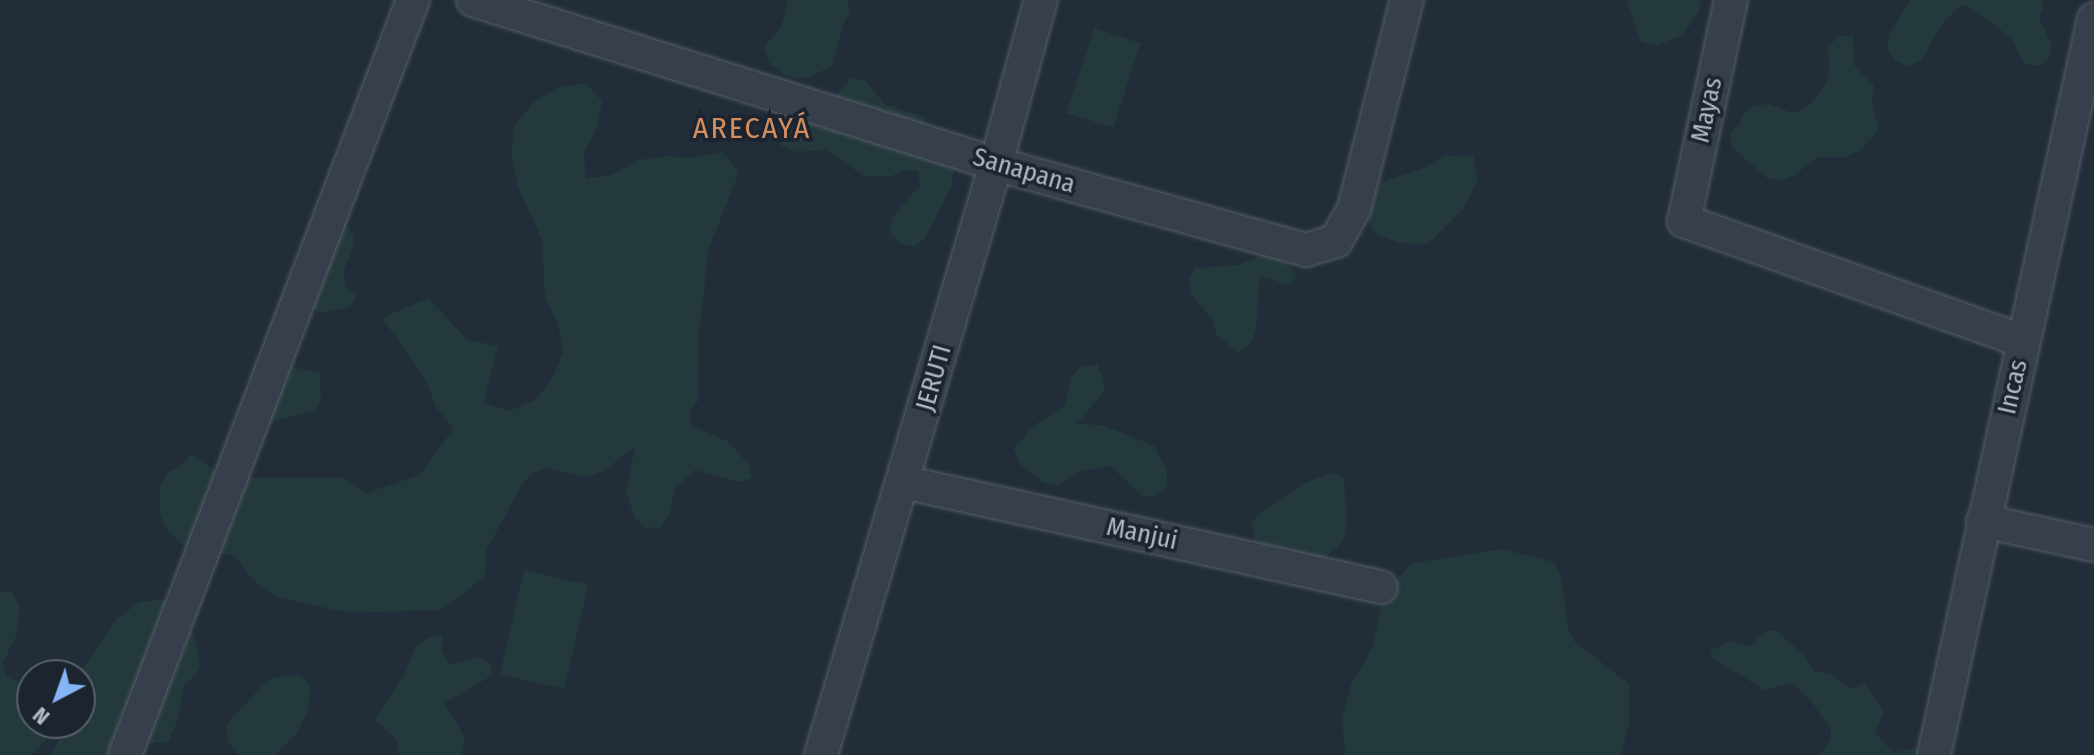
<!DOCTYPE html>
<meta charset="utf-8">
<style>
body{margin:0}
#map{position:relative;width:2094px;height:755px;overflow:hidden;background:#222d3a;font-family:"Fira Sans Condensed",sans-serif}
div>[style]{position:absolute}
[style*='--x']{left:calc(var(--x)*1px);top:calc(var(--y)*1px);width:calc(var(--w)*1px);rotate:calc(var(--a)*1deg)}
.green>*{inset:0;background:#24393b;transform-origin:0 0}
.roads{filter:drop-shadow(0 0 2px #545d68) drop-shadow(0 0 2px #545d68)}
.minor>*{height:32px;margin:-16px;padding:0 16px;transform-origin:16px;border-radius:16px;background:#363f4b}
span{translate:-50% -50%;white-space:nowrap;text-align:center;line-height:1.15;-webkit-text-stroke:7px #1b242f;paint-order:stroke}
.street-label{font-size:26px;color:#b1bac6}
.quarter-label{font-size:30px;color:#d38e60;letter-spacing:2px}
.north{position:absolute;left:16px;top:659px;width:80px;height:80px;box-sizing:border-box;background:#1b242f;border:2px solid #57606b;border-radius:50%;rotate:221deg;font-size:22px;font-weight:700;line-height:32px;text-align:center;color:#b1bac6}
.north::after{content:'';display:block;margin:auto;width:28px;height:36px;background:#86b5f6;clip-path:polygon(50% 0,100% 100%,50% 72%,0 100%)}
</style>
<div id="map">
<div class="green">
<div style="clip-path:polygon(784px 0,847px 0,850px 12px,843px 24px,832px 66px,808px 78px,794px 78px,781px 73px,769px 62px,764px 48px,782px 24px,788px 4px)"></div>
<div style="clip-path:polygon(1627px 0,1700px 0,1699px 11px,1684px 34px,1657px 46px,1641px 42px)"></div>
<div style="clip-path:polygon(1911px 0,2042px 0,2044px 6px,2039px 19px,2052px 44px,2049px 58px,2038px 66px,2024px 64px,2011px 38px,1975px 10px,1962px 5px,1942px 24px,1921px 61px,1909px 66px,1895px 61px,1887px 48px,1889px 34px)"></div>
<div style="left:1094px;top:28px;width:49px;height:89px;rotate:18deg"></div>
<div style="clip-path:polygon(1853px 35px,1854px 65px,1874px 86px,1872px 102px,1879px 130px,1860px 150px,1847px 157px,1817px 157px,1795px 175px,1780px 181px,1767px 178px,1732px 147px,1730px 132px,1741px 123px,1742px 115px,1753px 106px,1768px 104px,1793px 113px,1806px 108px,1824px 88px,1829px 75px,1828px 46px,1840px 36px)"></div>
<div style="clip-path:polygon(852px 78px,866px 81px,884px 104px,926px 117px,919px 144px,956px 161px,951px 187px,925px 238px,915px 247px,900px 243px,889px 232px,892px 218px,920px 185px,918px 171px,904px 170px,892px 176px,864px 176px,826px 150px,796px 152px,782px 146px,776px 134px,781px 119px,806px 106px,832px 99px)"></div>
<div style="clip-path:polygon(585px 83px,602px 101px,597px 128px,584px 153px,586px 179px,612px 175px,638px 160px,667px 156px,694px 158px,722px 152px,739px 172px,709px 248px,699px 331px,698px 401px,690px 412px,691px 425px,729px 442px,749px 465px,752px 478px,739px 482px,695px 470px,675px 489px,669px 515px,660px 527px,646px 528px,635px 518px,626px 492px,635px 447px,602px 472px,588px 477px,545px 468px,531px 474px,521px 486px,486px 551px,485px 577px,440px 610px,349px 613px,276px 597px,252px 579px,234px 555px,189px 549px,177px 539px,165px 528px,160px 514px,160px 485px,168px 472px,181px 466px,191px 455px,227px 478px,343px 478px,366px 493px,420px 475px,453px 429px,436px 407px,425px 378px,382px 318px,428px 298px,468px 340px,498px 346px,484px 402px,509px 411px,535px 400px,552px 379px,563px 353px,558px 324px,545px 297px,542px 239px,518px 187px,512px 159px,513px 128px,533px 103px,558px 87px)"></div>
<div style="clip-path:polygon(1473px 155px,1478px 180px,1465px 206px,1428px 244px,1400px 243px,1374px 233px,1362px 200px,1384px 181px,1421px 169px,1445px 156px)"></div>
<div style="clip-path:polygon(343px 223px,353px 233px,354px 246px,343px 272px,346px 286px,357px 297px,350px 307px,321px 313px,308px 306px)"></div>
<div style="clip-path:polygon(1263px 255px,1277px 256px,1298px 275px,1289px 285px,1260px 276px,1256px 331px,1250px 345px,1238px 353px,1216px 334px,1213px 320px,1192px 296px,1188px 280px,1195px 268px,1238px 265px)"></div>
<div style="clip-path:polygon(1097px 364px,1103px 377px,1104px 391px,1077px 424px,1103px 425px,1154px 446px,1167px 471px,1167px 485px,1157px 496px,1143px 496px,1110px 466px,1080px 471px,1056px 486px,1042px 482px,1020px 464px,1014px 449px,1033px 426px,1065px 405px,1071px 377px,1081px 367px)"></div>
<div style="clip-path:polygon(292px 367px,320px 373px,321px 400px,314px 411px,274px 421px,252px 441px,278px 371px)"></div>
<div style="clip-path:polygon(1333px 472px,1344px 479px,1347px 522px,1345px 536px,1337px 548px,1325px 557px,1310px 559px,1258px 553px,1251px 524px,1260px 513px,1308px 482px)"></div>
<div style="clip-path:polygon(1501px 549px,1554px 562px,1561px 574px,1568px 628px,1574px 641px,1629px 684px,1629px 724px,1621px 755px,1345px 755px,1342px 717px,1351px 685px,1373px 646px,1383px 594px,1413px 563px)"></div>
<div style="left:524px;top:570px;width:66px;height:107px;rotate:13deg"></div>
<div style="clip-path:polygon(0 592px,11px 592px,20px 606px,16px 636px,3px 663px,6px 676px,32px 689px,32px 723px,51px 723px,49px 737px,32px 755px,0 755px)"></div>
<div style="clip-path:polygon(166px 599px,184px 618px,196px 641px,200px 668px,183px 688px,179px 717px,168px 742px,141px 744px,134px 755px,52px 755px,66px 723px,80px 723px,83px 668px,116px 620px,139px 602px)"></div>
<div style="clip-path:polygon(1775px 630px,1806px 657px,1815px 672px,1829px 673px,1852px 689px,1864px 683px,1884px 712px,1875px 732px,1893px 753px,1915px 747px,1924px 755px,1820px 755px,1831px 737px,1831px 730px,1809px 698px,1792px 683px,1764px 690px,1713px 658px,1710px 651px,1729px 641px,1748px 646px,1767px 631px)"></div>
<div style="clip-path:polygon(443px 635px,442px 651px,450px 665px,478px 657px,490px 663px,493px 675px,444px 703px,465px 738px,462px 755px,399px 755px,396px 739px,375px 719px,406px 671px,416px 646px,428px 638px)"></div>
<div style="clip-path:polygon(286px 675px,301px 676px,311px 685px,308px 711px,295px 736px,275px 755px,239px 755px,227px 741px,227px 724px,261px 687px,272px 678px)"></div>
</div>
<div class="roads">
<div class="minor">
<div style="--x:473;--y:0;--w:548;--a:17.41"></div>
<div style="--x:996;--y:164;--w:322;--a:15.5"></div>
<div style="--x:1306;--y:250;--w:31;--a:-17"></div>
<div style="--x:1336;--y:241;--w:37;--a:-61"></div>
<div style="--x:1354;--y:209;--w:216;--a:-75.8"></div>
<div style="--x:1731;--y:0;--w:226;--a:102"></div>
<div style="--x:1684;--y:221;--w:360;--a:19.5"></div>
<div style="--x:903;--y:482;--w:489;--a:12.4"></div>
<div style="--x:1983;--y:521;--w:114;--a:12.2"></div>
<div style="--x:125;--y:755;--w:808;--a:-69.12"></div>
<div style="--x:821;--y:755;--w:616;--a:-73.51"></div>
<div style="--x:996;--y:164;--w:170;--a:-74.7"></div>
<div style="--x:1934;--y:755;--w:753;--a:-77.74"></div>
</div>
</div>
<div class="street-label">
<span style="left:1707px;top:110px;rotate:-78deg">Mayas</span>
<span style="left:1024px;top:171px;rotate:16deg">Sanapana</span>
<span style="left:934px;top:378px;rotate:-74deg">JERUTI</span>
<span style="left:2013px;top:387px;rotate:-77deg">Incas</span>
<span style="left:1142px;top:534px;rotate:12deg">Manjui</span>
</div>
<div class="quarter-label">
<span style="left:752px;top:128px">ARECAYÁ</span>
</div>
<div class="north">N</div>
</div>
